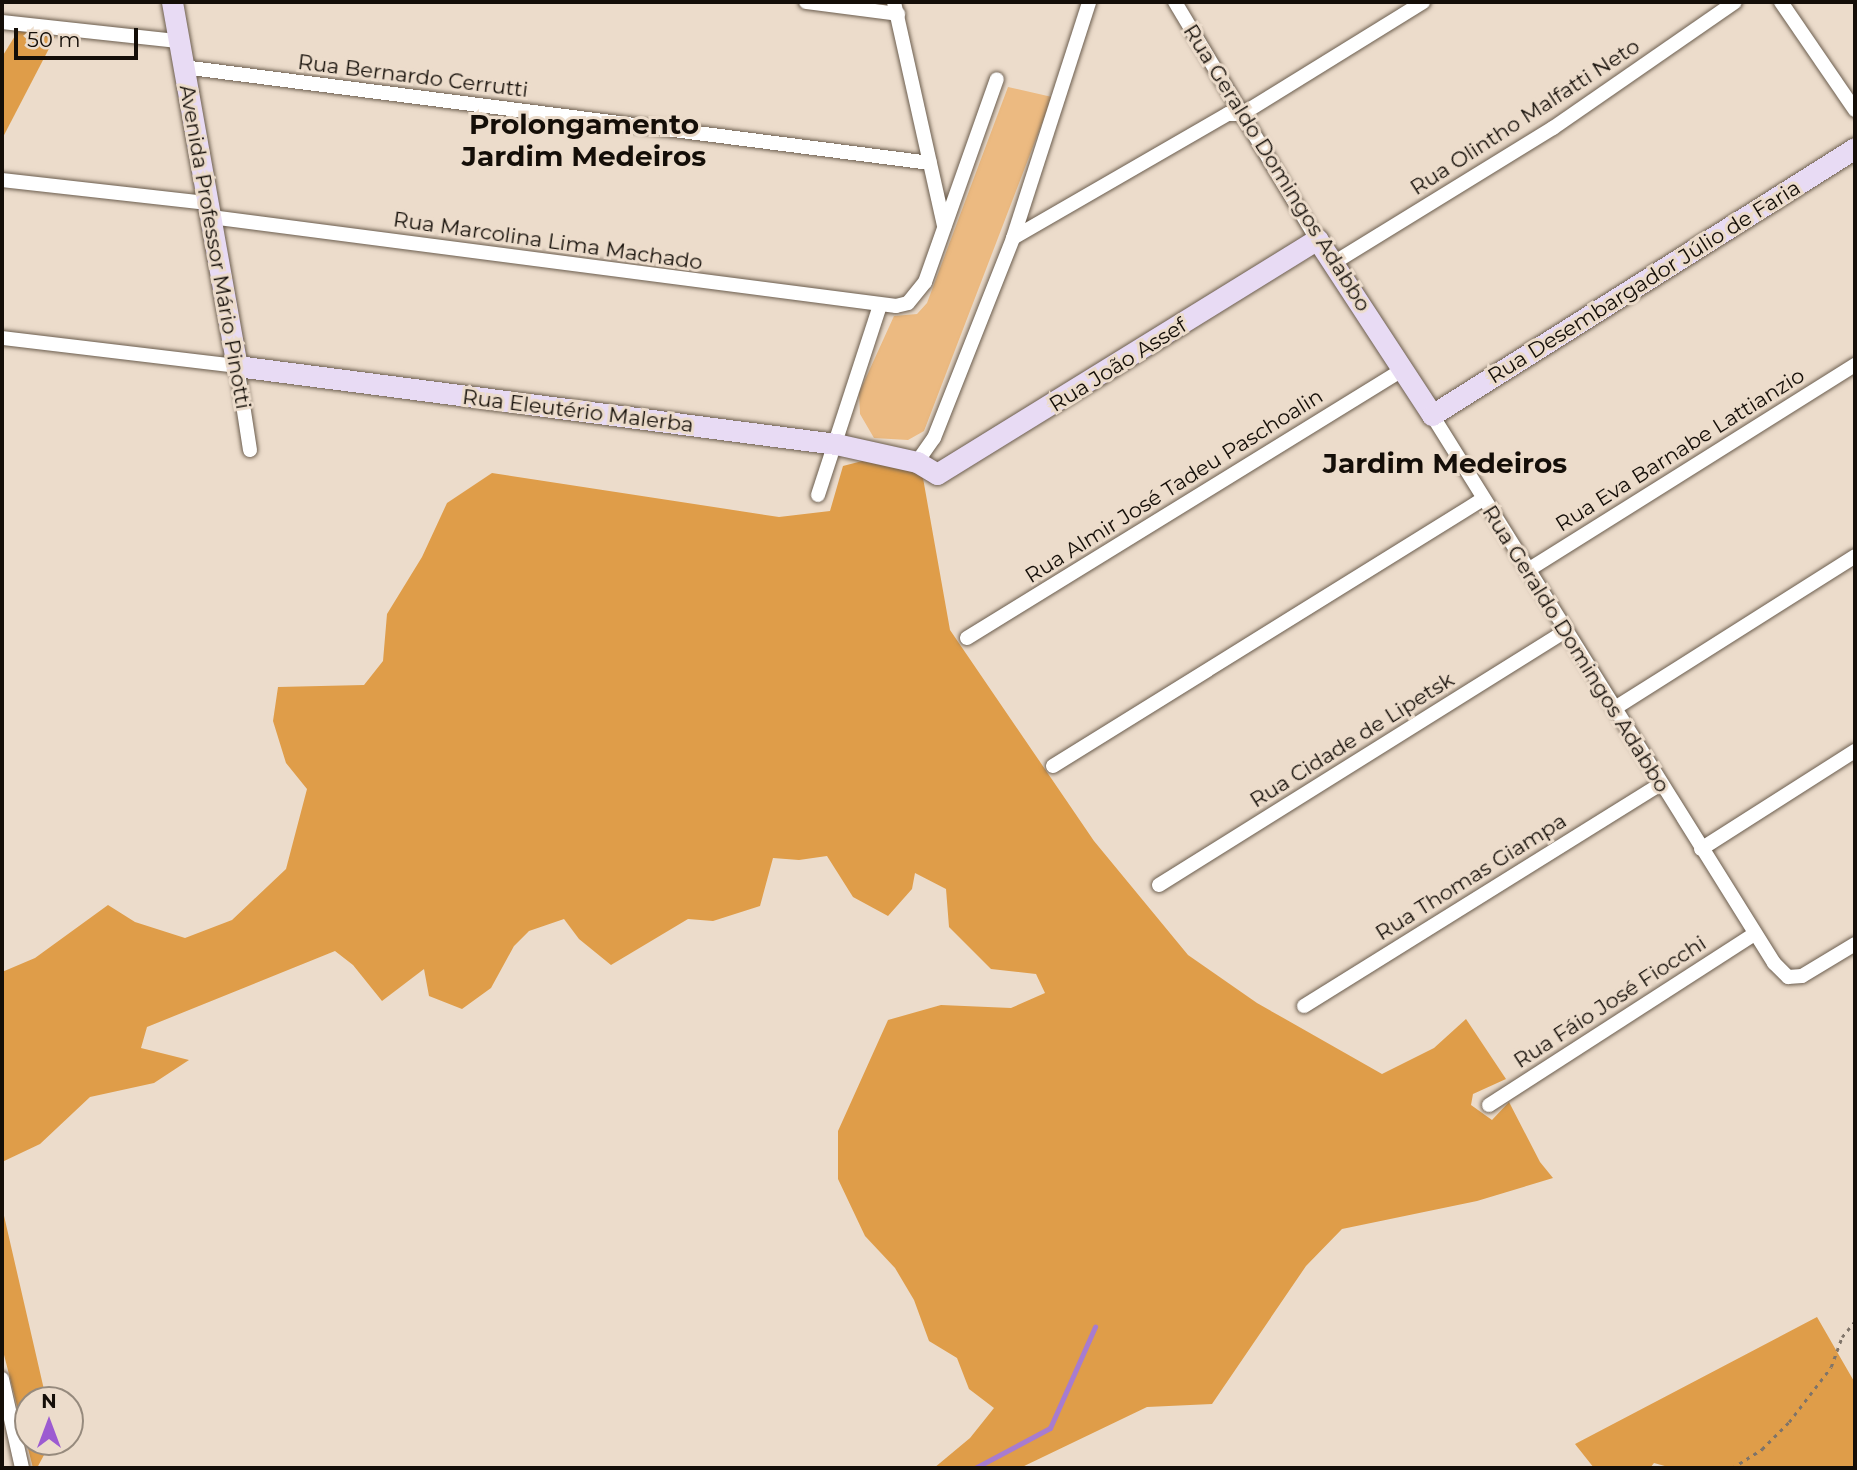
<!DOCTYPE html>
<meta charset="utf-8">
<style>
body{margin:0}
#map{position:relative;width:1857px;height:1470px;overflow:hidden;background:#ecdccb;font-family:Montserrat,sans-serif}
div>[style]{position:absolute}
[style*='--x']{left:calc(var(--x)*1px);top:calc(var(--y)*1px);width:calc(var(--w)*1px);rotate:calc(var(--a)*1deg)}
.green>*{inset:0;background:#ecba81}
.forest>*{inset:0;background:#df9d49}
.stream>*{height:5px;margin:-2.5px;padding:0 2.5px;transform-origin:2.5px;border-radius:2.5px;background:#a77ccf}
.path>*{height:2.5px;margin-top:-1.25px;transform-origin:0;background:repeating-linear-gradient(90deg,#7f7469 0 3.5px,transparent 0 8.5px)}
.roads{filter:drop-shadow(0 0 2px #6b5d4e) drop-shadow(0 0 2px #6b5d4e)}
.street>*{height:14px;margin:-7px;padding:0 7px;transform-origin:7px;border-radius:7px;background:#fff}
.secondary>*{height:21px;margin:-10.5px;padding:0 10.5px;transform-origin:10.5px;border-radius:10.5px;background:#e8dbf4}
span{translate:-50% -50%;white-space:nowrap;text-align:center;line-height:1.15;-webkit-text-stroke:6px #ecdccb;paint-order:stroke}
.street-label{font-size:21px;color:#140e08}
.district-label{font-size:28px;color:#140e08;font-weight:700}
.frame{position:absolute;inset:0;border:4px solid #140e08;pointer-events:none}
.north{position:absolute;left:14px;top:1386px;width:70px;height:70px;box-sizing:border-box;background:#ecdccb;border:2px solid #968a7d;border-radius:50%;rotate:0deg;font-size:19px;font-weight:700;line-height:28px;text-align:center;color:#140e08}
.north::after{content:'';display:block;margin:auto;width:24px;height:32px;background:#9c5bd1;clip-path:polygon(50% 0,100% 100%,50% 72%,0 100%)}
.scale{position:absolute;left:14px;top:28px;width:124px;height:32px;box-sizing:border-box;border:4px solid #140e08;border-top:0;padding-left:9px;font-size:21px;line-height:24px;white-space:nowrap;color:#140e08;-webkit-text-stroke:5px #ecdccb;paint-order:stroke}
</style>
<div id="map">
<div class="green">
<div style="clip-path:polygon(1008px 87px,1052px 97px,924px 431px,908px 440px,874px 438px,860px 414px,859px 393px,894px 316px,917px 314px,927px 303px)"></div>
</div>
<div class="forest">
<div style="clip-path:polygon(18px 31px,55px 37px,2px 139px,2px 57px)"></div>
<div style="clip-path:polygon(866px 460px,903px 465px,923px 478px,950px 630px,1094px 841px,1188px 955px,1257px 1003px,1382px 1074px,1434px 1048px,1466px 1019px,1506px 1079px,1473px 1094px,1471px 1105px,1492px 1120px,1509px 1102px,1540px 1162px,1553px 1178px,1477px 1201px,1342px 1229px,1306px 1266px,1212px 1404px,1147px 1407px,1020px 1468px,934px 1468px,970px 1438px,994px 1408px,969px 1389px,957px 1358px,929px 1341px,914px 1300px,895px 1268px,865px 1236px,838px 1179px,838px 1131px,888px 1020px,941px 1005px,1011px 1008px,1045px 993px,1036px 974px,991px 969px,949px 927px,946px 889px,915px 873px,912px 889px,888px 916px,853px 897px,827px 856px,799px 860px,773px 858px,760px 906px,713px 921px,688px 919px,611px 965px,579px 939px,564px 919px,529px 931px,514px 946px,491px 988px,462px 1009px,429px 996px,424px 969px,382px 1001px,353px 965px,335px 951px,147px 1027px,141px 1048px,189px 1060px,154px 1083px,90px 1097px,40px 1144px,2px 1162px,2px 972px,35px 958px,108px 905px,135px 922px,185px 938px,232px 920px,286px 869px,307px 789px,286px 763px,273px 721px,278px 687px,364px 685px,383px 661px,387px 614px,422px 557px,447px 503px,492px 473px,779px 517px,830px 511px,843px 466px)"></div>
<div style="clip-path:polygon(2px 1207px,45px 1394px,46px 1400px,28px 1400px,28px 1442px,51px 1442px,37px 1468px,33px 1468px,2px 1347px)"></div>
<div style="clip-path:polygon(1817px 1317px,1855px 1383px,1855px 1468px,1672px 1468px,1654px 1463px,1650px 1468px,1594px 1468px,1575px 1444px)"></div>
</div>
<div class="stream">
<div style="--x:975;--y:1468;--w:85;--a:-28.1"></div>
<div style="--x:1050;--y:1428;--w:111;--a:-66"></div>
</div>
<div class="path">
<div style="--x:1732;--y:1468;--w:36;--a:-32"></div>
<div style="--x:1762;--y:1449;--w:38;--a:-45"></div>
<div style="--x:1789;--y:1422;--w:69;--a:-52.6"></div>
<div style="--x:1831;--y:1367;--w:32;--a:-70"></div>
<div style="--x:1842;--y:1337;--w:21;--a:-51"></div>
</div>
<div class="roads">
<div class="street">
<div style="--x:806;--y:2;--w:93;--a:7.4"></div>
<div style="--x:894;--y:2;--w:230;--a:77.4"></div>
<div style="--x:1175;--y:2;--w:276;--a:59.1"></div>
<div style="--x:1781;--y:2;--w:131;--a:55.6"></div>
<div style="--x:2;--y:22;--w:177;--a:6.2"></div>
<div style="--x:183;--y:67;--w:753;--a:7.32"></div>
<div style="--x:2;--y:180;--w:207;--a:6.4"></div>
<div style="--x:211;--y:217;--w:691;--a:7.4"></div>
<div style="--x:896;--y:306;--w:12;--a:-14"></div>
<div style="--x:908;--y:303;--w:27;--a:-51"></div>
<div style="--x:925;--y:282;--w:215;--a:-70.5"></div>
<div style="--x:1013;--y:238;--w:248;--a:-30"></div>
<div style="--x:1228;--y:114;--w:14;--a:0"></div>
<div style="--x:1242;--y:114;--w:213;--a:-31.7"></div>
<div style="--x:1335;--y:262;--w:256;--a:-31.6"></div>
<div style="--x:1553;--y:128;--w:221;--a:-34.7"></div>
<div style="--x:2;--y:338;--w:237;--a:6.8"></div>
<div style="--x:237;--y:366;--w:85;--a:81.2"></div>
<div style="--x:1432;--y:415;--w:646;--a:58.03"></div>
<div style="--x:1774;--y:963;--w:20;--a:45"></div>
<div style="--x:1788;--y:977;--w:14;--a:-4"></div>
<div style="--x:1802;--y:976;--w:62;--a:-31.1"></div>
<div style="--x:917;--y:462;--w:29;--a:-55"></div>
<div style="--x:934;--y:438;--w:215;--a:-68.4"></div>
<div style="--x:1013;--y:238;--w:248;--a:-72.1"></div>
<div style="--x:818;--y:495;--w:200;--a:-71.9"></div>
<div style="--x:1528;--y:570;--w:386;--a:-32.1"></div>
<div style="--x:967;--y:638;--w:511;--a:-31.64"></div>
<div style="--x:1615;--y:708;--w:284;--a:-32.3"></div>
<div style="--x:1053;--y:766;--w:506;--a:-31.84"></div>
<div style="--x:1701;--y:849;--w:183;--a:-32.5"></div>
<div style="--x:1159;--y:885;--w:480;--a:-32"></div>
<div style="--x:1304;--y:1006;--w:420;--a:-31.9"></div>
<div style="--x:1489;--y:1105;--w:315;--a:-32.8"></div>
<div style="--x:2;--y:1379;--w:91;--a:77.3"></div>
</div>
<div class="secondary">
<div style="--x:172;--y:2;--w:370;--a:79.9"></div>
<div style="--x:237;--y:366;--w:604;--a:7.42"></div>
<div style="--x:836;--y:444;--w:83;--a:12.5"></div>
<div style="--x:917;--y:462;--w:23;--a:31"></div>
<div style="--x:937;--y:474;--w:447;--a:-31.7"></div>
<div style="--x:1317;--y:239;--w:210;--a:56.8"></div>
<div style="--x:1432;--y:415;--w:500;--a:-32.26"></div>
</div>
</div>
<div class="street-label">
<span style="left:413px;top:76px;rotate:7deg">Rua Bernardo Cerrutti</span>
<span style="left:1525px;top:117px;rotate:-33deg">Rua Olintho Malfatti Neto</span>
<span style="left:1277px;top:168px;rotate:58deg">Rua Geraldo Domingos Adabbo</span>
<span style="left:548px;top:241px;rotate:8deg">Rua Marcolina Lima Machado</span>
<span style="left:215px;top:247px;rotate:80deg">Avenida Professor Mário Pinotti</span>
<span style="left:1644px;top:282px;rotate:-32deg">Rua Desembargador Júlio de Faria</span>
<span style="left:1118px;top:365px;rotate:-32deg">Rua João Assef</span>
<span style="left:578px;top:411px;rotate:7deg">Rua Eleutério Malerba</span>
<span style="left:1680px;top:450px;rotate:-32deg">Rua Eva Barnabe Lattianzio</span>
<span style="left:1174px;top:486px;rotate:-32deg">Rua Almir José Tadeu Paschoalin</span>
<span style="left:1576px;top:649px;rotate:58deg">Rua Geraldo Domingos Adabbo</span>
<span style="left:1352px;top:740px;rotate:-32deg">Rua Cidade de Lipetsk</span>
<span style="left:1471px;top:877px;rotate:-32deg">Rua Thomas Giampa</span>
<span style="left:1610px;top:1002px;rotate:-33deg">Rua Fáio José Fiocchi</span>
</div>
<div class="district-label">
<span style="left:584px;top:140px">Prolongamento<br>Jardim Medeiros</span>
<span style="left:1445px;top:463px">Jardim Medeiros</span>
</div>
<div class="frame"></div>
<div class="north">N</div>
<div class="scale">50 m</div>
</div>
